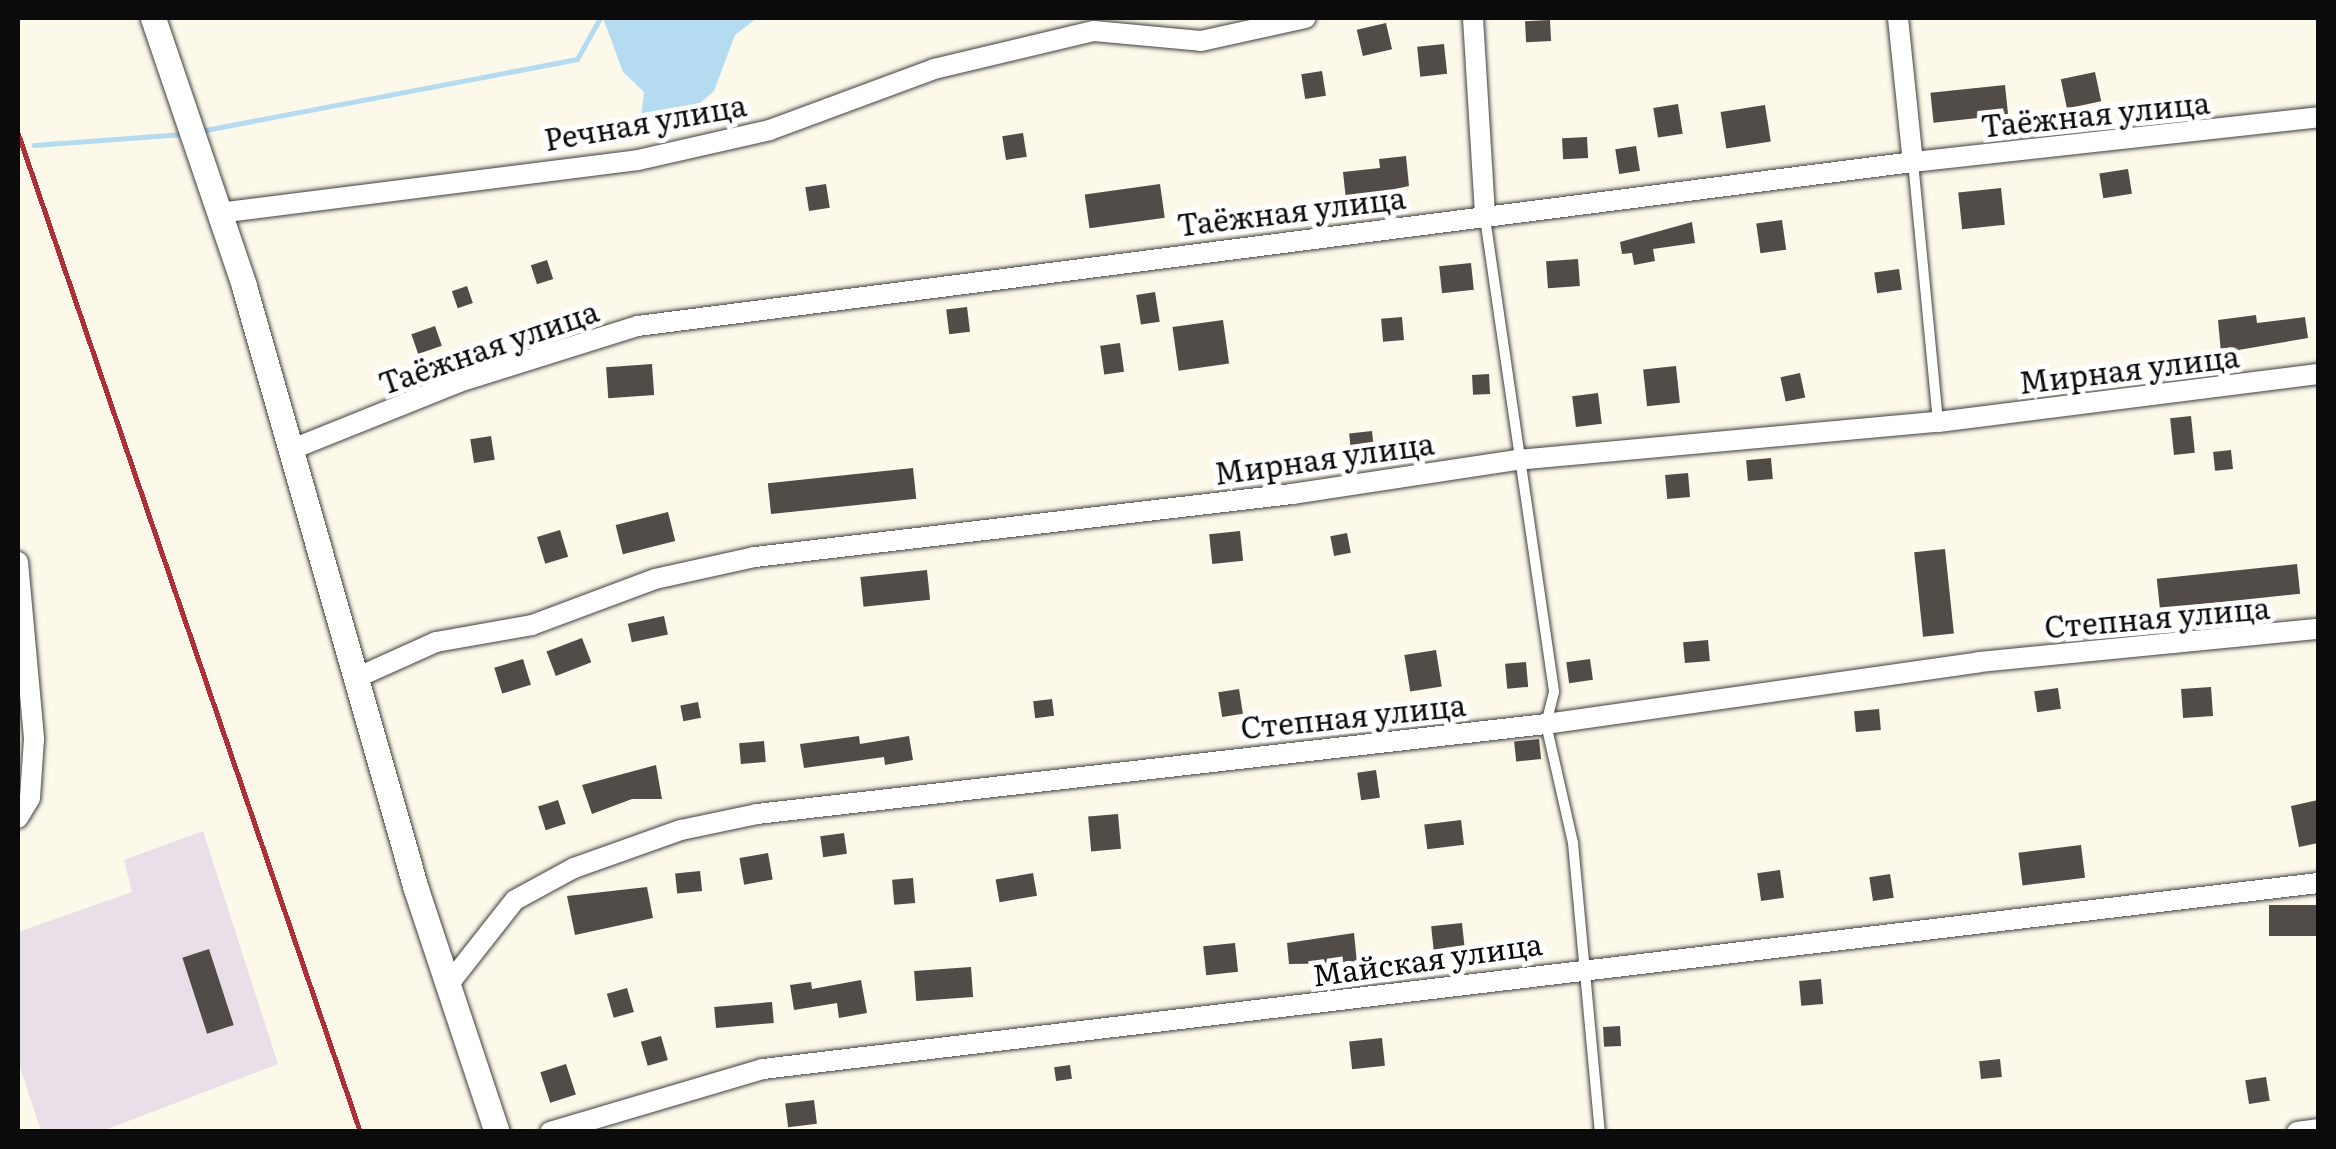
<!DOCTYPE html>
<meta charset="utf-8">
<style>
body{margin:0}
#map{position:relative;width:2336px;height:1149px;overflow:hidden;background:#fdf9ea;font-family:Literata,serif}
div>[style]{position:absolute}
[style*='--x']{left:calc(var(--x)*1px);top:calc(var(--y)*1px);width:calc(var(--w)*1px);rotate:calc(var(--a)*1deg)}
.industrial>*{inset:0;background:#e8dfe9}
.water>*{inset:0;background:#b4dbf0}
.stream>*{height:5px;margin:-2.5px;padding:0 2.5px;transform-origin:2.5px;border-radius:2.5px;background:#b4dbf0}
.building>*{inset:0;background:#524c48;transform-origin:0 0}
.roads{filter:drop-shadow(0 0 2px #3e3e3e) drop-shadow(0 0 2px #3e3e3e)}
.service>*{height:10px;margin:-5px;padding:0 5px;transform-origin:5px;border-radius:5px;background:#fff}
.minor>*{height:20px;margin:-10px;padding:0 10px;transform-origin:10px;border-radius:10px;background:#fff}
.tertiary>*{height:25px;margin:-12.5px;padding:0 12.5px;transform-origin:12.5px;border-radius:12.5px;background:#fff}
.rail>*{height:5px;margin:-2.5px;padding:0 2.5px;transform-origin:2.5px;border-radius:2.5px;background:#ad3039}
span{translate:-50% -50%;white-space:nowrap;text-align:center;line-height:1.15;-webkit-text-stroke:10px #fff;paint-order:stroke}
.street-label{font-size:30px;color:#0b0b0b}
.frame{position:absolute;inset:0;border:20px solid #0b0b0b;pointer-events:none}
</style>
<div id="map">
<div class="industrial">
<div style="clip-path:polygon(203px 831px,278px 1064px,102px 1131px,41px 1131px,18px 1061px,18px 932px,132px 892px,124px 860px)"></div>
</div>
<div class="water">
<div style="clip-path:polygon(603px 18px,757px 18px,735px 35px,714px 91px,675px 125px,641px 117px,644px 92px,623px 72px)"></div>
</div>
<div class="stream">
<div style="--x:200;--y:131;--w:384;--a:-10.8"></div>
<div style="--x:577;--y:59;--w:47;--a:-60.7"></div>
<div style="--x:34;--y:145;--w:150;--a:-4.2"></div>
</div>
<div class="building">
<div style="left:1550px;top:20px;width:21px;height:25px;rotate:87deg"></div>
<div style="left:1386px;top:23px;width:27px;height:30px;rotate:77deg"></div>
<div style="left:1444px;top:44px;width:30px;height:27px;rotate:84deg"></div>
<div style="left:1322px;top:71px;width:25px;height:21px;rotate:81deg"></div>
<div style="left:2095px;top:72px;width:30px;height:35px;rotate:78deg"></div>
<div style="left:2005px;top:85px;width:30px;height:75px;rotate:84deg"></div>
<div style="left:1678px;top:104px;width:30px;height:25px;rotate:81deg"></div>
<div style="left:1765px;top:105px;width:37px;height:45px;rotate:81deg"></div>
<div style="left:1023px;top:133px;width:24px;height:21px;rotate:81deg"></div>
<div style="left:1587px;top:137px;width:21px;height:25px;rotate:87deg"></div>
<div style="left:1636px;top:146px;width:25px;height:21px;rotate:81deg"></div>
<div style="clip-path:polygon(1406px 156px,1409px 186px,1346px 200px,1343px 172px,1380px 168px,1379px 159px)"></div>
<div style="left:2128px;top:169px;width:25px;height:29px;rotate:81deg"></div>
<div style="left:826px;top:184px;width:24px;height:21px;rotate:81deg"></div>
<div style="left:1160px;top:184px;width:34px;height:76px;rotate:82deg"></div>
<div style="left:2001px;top:188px;width:37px;height:43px;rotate:84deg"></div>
<div style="left:1782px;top:220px;width:30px;height:26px;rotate:82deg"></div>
<div style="clip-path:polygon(1692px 222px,1695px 243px,1653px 249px,1655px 261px,1634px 265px,1632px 253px,1622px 254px,1620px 242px)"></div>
<div style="left:1578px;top:259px;width:27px;height:32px;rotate:86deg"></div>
<div style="left:547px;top:260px;width:20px;height:17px;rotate:72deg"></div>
<div style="left:1471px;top:263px;width:27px;height:32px;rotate:84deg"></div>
<div style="left:1899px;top:269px;width:21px;height:25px;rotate:82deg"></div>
<div style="left:467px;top:286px;width:18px;height:16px;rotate:71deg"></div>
<div style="left:1155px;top:292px;width:30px;height:19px;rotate:81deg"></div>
<div style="left:967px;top:307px;width:25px;height:21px;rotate:83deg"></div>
<div style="clip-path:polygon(2256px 315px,2257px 323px,2305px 317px,2308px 338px,2221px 353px,2218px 320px)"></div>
<div style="left:1402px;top:317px;width:23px;height:21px;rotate:85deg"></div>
<div style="left:1223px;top:320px;width:44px;height:51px;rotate:82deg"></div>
<div style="left:435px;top:326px;width:21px;height:25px;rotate:71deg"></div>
<div style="left:1120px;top:343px;width:29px;height:20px;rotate:82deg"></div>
<div style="left:652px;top:364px;width:31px;height:46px;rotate:86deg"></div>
<div style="left:1676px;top:366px;width:37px;height:33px;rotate:84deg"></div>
<div style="left:1800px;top:373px;width:25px;height:20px;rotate:78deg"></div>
<div style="left:1489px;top:374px;width:20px;height:17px;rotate:87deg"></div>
<div style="left:1598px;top:393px;width:31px;height:26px;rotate:83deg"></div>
<div style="left:2191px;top:416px;width:37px;height:21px;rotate:84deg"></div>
<div style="left:1372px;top:431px;width:27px;height:23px;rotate:84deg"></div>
<div style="left:491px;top:436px;width:24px;height:21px;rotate:81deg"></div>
<div style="left:2231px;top:450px;width:19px;height:18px;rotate:84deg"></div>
<div style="left:1771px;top:458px;width:21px;height:25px;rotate:85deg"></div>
<div style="left:913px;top:468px;width:31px;height:146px;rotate:84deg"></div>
<div style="left:1688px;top:473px;width:24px;height:23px;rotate:85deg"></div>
<div style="left:668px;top:512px;width:30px;height:54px;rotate:76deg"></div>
<div style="left:560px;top:530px;width:28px;height:24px;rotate:73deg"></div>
<div style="left:1240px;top:531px;width:30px;height:31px;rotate:84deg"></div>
<div style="left:1347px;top:533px;width:20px;height:17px;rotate:79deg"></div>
<div style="left:1945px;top:549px;width:85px;height:31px;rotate:84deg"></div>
<div style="left:2297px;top:564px;width:30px;height:141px;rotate:84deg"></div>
<div style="left:927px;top:570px;width:30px;height:67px;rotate:84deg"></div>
<div style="left:664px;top:616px;width:19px;height:37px;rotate:78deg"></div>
<div style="left:582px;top:638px;width:26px;height:38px;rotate:69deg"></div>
<div style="left:1708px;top:640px;width:21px;height:25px;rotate:85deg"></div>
<div style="left:1436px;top:650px;width:37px;height:32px;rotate:81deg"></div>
<div style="left:523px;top:659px;width:27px;height:30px;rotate:73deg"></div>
<div style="left:1590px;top:659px;width:21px;height:24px;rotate:82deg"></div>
<div style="left:1526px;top:662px;width:25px;height:21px;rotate:85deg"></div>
<div style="left:2211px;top:687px;width:29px;height:30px;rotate:86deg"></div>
<div style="left:2058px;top:688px;width:21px;height:24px;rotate:82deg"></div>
<div style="left:1239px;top:689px;width:25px;height:21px;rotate:81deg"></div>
<div style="left:1052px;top:699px;width:17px;height:19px;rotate:83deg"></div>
<div style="left:698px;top:702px;width:16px;height:18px;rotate:79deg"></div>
<div style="left:1879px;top:709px;width:21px;height:25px;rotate:85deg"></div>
<div style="clip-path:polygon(859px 736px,860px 744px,909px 736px,913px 760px,885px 765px,884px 757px,804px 768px,800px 744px)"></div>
<div style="left:1539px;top:739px;width:20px;height:25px;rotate:84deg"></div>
<div style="left:764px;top:741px;width:21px;height:25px;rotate:85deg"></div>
<div style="clip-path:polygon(656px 765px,662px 799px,632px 799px,592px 814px,582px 785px)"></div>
<div style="left:1376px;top:770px;width:28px;height:19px;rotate:82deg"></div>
<div style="left:558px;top:800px;width:25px;height:21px;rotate:72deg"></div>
<div style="clip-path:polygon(2318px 800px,2318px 843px,2299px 847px,2291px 806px)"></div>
<div style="left:1118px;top:814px;width:35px;height:30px;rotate:85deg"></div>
<div style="left:1461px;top:820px;width:25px;height:37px;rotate:83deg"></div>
<div style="left:844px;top:833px;width:21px;height:24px;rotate:82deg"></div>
<div style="left:2081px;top:845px;width:33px;height:63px;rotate:83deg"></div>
<div style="left:768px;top:853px;width:27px;height:29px;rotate:80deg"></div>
<div style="left:1780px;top:870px;width:28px;height:23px;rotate:82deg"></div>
<div style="left:700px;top:871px;width:20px;height:25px;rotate:84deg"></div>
<div style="left:1033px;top:873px;width:23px;height:38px;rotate:80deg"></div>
<div style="left:1890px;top:874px;width:24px;height:21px;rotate:81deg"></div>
<div style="left:913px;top:878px;width:25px;height:21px;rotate:85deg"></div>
<div style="clip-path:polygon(647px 887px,653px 918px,575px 935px,567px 896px)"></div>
<div style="left:2318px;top:905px;width:31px;height:49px;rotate:90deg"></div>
<div style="left:1462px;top:923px;width:28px;height:31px;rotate:84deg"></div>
<div style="clip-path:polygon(1354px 933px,1357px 963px,1289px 964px,1287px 943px)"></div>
<div style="left:1235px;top:943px;width:29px;height:32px;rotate:84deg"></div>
<div style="left:209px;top:949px;width:80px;height:28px;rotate:72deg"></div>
<div style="left:971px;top:967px;width:30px;height:57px;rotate:86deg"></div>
<div style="left:1821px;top:979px;width:25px;height:22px;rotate:85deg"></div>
<div style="clip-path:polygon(861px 980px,867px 1013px,839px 1018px,837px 1003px,794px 1010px,790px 985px,811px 982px,812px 989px)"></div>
<div style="left:627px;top:988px;width:25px;height:21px;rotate:74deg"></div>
<div style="left:772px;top:1002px;width:21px;height:58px;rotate:85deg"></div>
<div style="left:1620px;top:1026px;width:20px;height:17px;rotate:87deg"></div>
<div style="left:661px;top:1036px;width:25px;height:21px;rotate:74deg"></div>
<div style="left:1382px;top:1038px;width:28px;height:33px;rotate:84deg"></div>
<div style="left:2000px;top:1059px;width:18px;height:21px;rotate:84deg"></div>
<div style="left:566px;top:1064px;width:32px;height:27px;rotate:72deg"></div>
<div style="left:1070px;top:1065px;width:14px;height:16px;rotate:82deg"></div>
<div style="left:2266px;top:1077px;width:24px;height:21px;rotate:81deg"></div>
<div style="left:814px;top:1100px;width:24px;height:29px;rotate:83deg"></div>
</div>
<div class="roads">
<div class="service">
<div style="--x:1913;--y:162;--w:260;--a:84.5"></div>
<div style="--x:1485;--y:218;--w:479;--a:81.7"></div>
<div style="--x:1554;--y:692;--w:33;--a:104"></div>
<div style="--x:1546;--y:724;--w:122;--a:77.2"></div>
<div style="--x:1573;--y:843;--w:290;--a:84.7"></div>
</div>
<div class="minor">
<div style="--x:1473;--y:18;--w:198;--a:86.5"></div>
<div style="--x:1898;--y:18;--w:145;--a:84.1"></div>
<div style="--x:219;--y:213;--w:422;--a:-7.2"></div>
<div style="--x:638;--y:160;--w:135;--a:-12.8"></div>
<div style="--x:770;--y:130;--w:175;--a:-20.4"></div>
<div style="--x:934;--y:69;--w:164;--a:-13.4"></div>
<div style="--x:1094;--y:31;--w:107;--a:5.3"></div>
<div style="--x:1201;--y:41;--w:107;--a:-12.4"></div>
<div style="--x:290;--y:450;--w:182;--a:-21.9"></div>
<div style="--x:459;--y:382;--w:188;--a:-17.4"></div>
<div style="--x:638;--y:326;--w:1286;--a:-7.33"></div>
<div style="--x:1913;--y:162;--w:407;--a:-6.3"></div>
<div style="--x:18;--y:562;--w:178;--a:84.8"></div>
<div style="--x:34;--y:739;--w:59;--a:93.9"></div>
<div style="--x:30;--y:798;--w:23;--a:121"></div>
<div style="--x:356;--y:678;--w:88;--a:-24.2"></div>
<div style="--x:436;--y:642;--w:97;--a:-10"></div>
<div style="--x:532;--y:625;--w:131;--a:-20.5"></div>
<div style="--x:655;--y:579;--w:102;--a:-12.4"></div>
<div style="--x:755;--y:557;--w:541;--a:-6.69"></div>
<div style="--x:1292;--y:494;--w:228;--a:-8.6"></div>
<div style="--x:1517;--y:460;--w:423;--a:-5.2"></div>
<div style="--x:1938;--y:422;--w:383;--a:-7.2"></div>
<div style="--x:448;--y:985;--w:108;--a:-51.8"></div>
<div style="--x:515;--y:900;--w:67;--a:-28.5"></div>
<div style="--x:574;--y:868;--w:114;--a:-19.6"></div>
<div style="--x:681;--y:830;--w:78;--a:-11.9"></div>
<div style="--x:757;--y:814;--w:794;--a:-6.51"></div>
<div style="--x:1546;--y:724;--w:437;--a:-8.1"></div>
<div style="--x:1979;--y:662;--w:341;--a:-5.6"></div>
<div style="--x:550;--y:1132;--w:222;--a:-16.5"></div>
<div style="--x:763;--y:1069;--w:1566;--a:-6.82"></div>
<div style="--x:2297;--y:1132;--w:21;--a:-8"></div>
</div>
<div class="tertiary">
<div style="--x:153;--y:18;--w:283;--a:71.2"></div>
<div style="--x:244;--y:286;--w:627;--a:74.08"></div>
<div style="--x:416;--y:889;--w:256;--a:71.6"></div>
</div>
</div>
<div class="rail">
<div style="--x:18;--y:134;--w:1055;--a:71.08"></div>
</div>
<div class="street-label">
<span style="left:2095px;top:113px;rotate:-6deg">Таёжная улица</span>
<span style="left:645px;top:121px;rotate:-10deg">Речная улица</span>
<span style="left:1291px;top:210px;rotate:-7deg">Таёжная улица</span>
<span style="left:488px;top:346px;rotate:-19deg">Таёжная улица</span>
<span style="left:2129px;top:368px;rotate:-7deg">Мирная улица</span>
<span style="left:1324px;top:457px;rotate:-8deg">Мирная улица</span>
<span style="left:2157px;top:616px;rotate:-5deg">Степная улица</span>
<span style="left:1353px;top:715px;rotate:-6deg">Степная улица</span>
<span style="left:1427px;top:958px;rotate:-8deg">Майская улица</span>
</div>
<div class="frame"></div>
</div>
